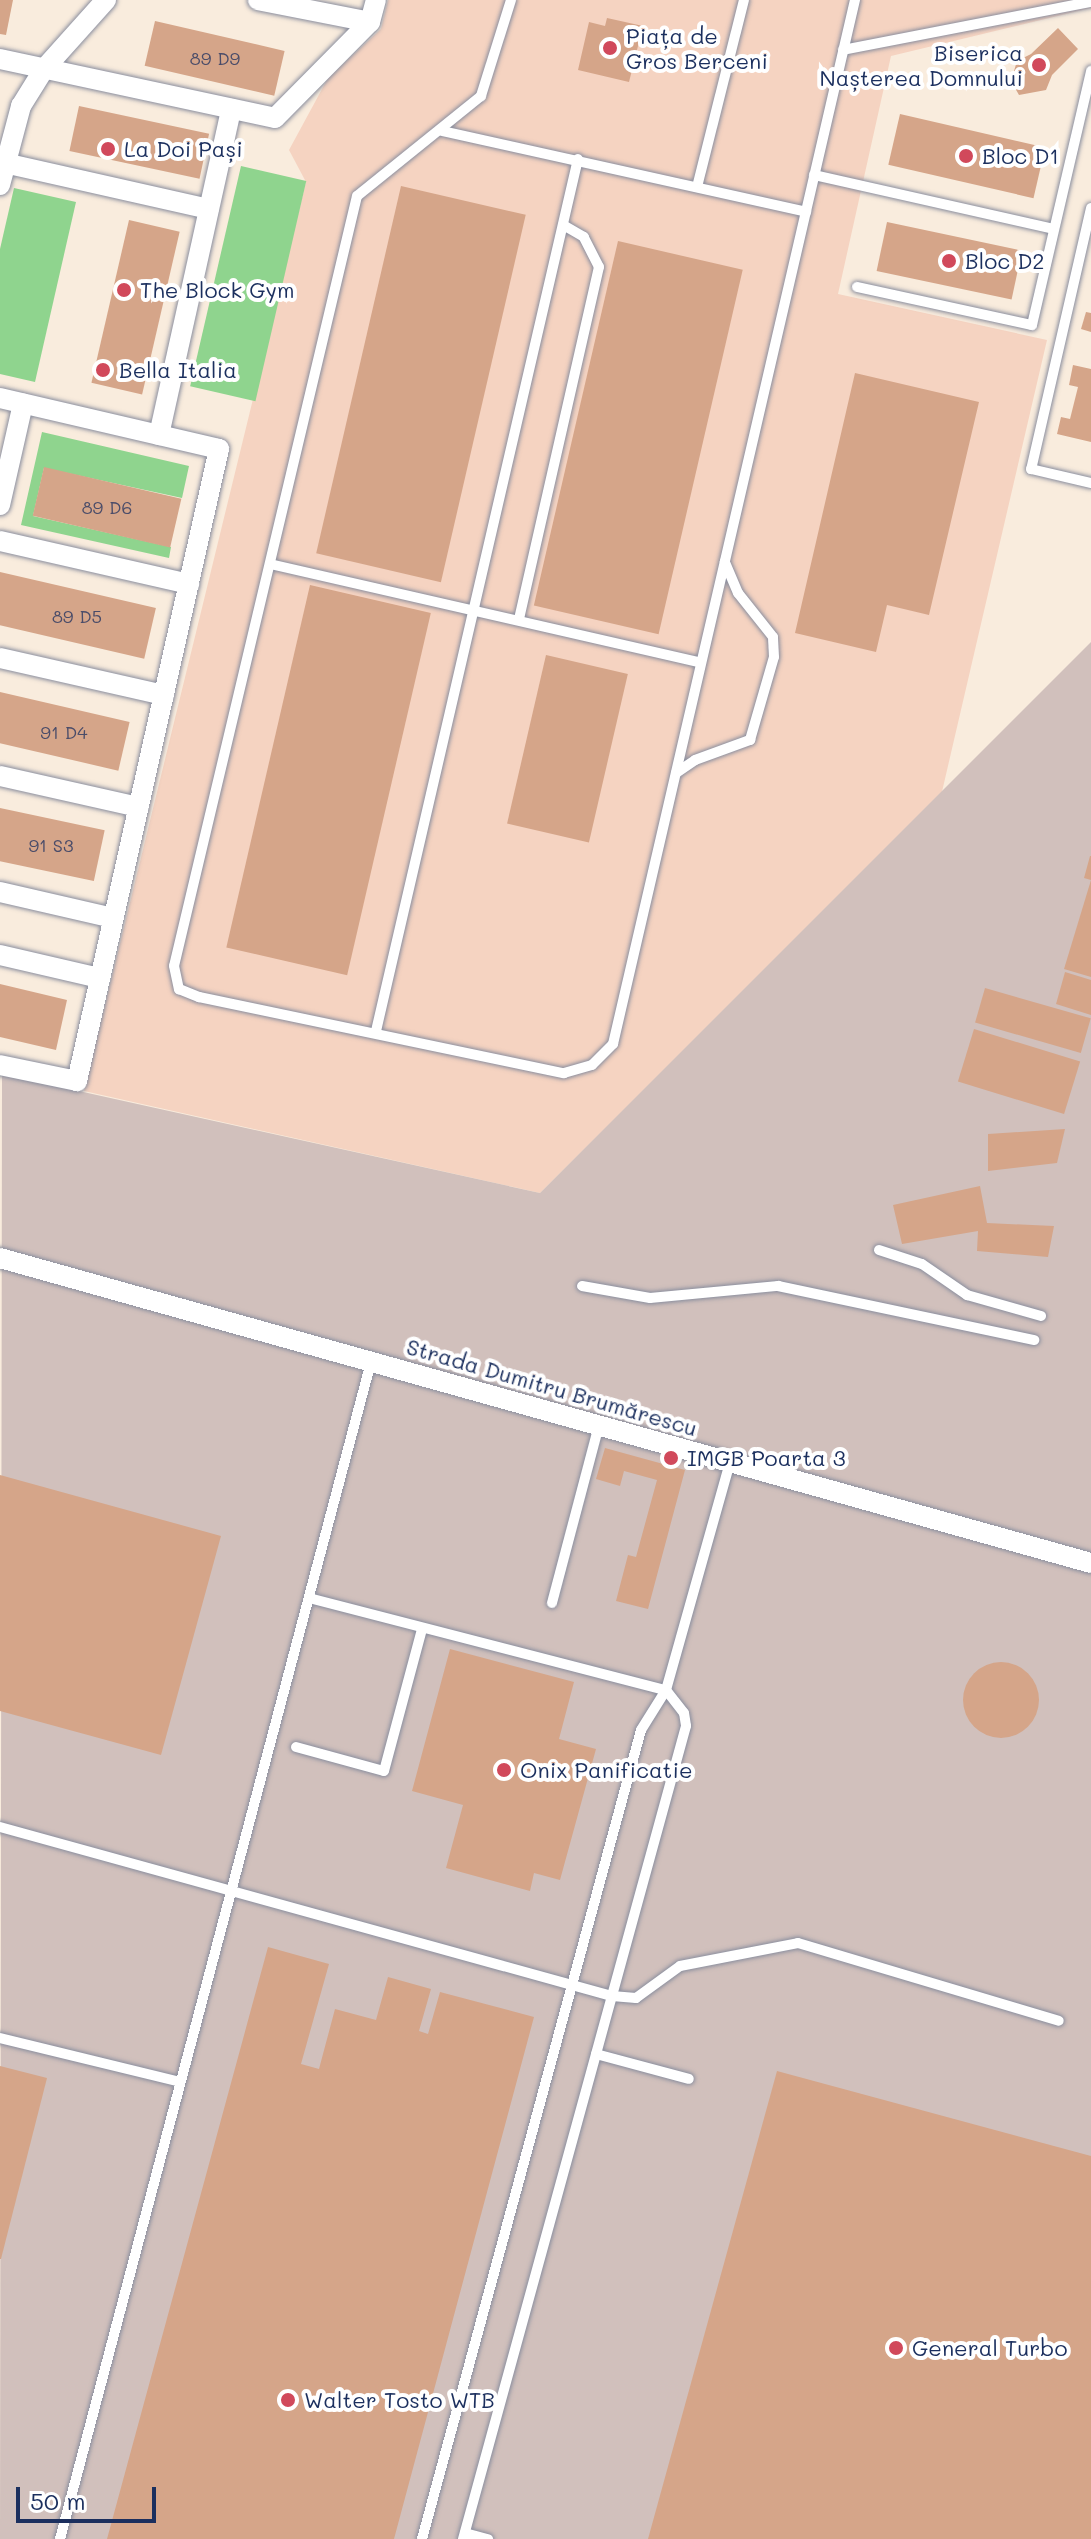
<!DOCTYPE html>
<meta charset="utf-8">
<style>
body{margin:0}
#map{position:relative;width:1091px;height:2539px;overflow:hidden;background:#f9ecdd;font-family:Mali,sans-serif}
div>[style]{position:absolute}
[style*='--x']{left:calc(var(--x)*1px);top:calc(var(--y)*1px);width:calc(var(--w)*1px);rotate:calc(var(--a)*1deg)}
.built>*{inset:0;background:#f5d3c1}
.industrial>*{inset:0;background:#d1c0bc}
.green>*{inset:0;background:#8fd48e;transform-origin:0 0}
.building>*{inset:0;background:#d5a589;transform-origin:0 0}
.round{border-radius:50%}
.roads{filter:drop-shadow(0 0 2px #8a8e9e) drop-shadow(0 0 2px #8a8e9e)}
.service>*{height:10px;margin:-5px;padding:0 5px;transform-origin:5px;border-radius:5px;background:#fff}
.minor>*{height:20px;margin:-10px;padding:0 10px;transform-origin:10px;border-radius:10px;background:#fff}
.dots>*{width:22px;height:22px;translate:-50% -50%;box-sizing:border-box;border:4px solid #fff;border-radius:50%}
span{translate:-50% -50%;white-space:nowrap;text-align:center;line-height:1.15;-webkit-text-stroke:8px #fff;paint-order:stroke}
.number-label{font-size:18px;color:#4a4c69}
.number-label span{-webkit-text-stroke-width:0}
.poi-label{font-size:22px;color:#1b2f5e}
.left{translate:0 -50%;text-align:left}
.right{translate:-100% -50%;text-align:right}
.street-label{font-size:22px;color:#1b2f5e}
.scale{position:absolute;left:16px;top:2487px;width:140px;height:36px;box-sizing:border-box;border:4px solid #1b2f5e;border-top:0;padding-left:10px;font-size:24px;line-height:28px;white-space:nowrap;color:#1b2f5e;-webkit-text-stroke:6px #fff;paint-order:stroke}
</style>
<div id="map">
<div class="built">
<div style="clip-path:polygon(388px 0,1091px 0,1091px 8px,891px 56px,838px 294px,1047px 340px,941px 796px,540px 1193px,84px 1091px,306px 182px,289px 150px,328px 78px,381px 29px)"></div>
</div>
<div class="industrial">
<div style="clip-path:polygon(1091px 642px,1091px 2539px,0 2539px,2px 1074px,540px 1193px)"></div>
</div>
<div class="green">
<div style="left:241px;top:166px;width:67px;height:226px;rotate:13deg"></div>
<div style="clip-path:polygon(14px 188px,76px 202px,35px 382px,0 374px,0 249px)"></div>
<div style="clip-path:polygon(42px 432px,189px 466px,182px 498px,44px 468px,33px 516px,171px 547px,169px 558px,21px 525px)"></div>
</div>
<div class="building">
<div style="clip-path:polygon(0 0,13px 0,6px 35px,0 34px)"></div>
<div style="clip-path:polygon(607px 18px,643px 26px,629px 82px,578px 70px,589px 22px,605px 26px)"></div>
<div style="left:155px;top:21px;width:133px;height:46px;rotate:13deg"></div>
<div style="clip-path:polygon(1058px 28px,1078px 49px,1052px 75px,1046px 90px,1019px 95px,1011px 81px,1017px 61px,1031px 54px)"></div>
<div style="left:79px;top:106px;width:133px;height:46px;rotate:12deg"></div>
<div style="left:900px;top:114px;width:149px;height:52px;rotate:13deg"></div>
<div style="left:401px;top:186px;width:128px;height:377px;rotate:13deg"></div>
<div style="left:129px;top:220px;width:52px;height:167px;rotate:13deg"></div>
<div style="left:887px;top:222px;width:138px;height:50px;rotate:12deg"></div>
<div style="left:618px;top:241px;width:128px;height:374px;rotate:13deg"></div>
<div style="clip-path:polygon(1086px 312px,1091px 313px,1091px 332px,1081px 329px)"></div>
<div style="clip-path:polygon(1073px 365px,1091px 369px,1091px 442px,1057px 434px,1061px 417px,1070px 419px,1078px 387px,1069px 385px)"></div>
<div style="clip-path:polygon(855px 373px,979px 402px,929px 615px,887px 605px,876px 652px,795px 633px)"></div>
<div style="left:44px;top:467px;width:141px;height:50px;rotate:13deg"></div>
<div style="left:0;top:572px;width:160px;height:52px;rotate:13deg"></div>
<div style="left:310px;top:585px;width:124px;height:372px;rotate:13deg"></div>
<div style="left:546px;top:655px;width:84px;height:173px;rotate:13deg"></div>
<div style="left:0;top:692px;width:133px;height:50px;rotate:13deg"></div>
<div style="left:0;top:808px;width:107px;height:52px;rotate:12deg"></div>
<div style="clip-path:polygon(1090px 856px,1091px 856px,1091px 880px,1084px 878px)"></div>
<div style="clip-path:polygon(1091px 880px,1091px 977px,1064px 969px)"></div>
<div style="clip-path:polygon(1065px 972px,1091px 980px,1091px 1015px,1056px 1004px)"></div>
<div style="clip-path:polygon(0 984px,67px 1000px,56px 1050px,0 1037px)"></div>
<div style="left:985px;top:988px;width:110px;height:36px;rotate:16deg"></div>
<div style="left:974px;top:1029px;width:111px;height:55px;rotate:17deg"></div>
<div style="clip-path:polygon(1065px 1129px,1057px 1163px,988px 1171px,988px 1134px)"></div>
<div style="clip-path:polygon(980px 1186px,987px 1223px,1054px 1226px,1048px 1257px,977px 1251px,978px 1231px,902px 1244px,893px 1205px)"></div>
<div style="clip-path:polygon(605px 1448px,685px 1470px,648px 1609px,616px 1601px,628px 1555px,636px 1557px,657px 1480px,624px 1471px,620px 1486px,596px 1479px)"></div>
<div style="clip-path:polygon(0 1475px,221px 1536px,161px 1755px,0 1711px)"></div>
<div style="clip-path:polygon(450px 1649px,574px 1682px,559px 1739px,596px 1749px,560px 1880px,534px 1873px,530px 1891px,446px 1868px,463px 1805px,412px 1791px)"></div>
<div class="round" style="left:963px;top:1662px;width:76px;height:76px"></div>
<div style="clip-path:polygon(268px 1947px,329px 1964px,301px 2064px,319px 2069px,335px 2009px,376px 2020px,388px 1977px,431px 1989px,419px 2031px,428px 2034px,440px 1992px,534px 2017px,394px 2539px,107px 2539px)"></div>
<div style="clip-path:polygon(0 2066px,47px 2078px,1px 2259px,0 2259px)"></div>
<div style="clip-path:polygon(777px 2071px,1091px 2156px,1091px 2539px,648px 2539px)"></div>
</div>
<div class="roads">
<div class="service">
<div style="--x:511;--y:0;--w:101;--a:107.4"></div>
<div style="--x:481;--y:96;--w:159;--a:141.1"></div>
<div style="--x:357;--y:196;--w:791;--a:103.37"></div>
<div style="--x:174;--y:966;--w:24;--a:78"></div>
<div style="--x:179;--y:989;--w:22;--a:22"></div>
<div style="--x:199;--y:997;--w:373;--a:11.8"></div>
<div style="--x:564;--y:1073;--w:29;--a:-16"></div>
<div style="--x:592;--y:1065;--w:30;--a:-45"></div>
<div style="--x:613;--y:1044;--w:1072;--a:-76.95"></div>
<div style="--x:843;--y:50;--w:253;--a:-11"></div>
<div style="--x:442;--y:131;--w:373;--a:12.5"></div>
<div style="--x:814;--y:175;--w:245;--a:12.7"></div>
<div style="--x:697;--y:187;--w:193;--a:-75.9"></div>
<div style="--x:1091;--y:208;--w:268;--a:102.9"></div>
<div style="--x:1031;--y:469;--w:62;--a:13.1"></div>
<div style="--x:857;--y:287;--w:179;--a:12.3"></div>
<div style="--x:1032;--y:325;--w:261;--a:-76.9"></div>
<div style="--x:270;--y:564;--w:442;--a:12.9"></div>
<div style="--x:519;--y:619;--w:361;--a:-77.2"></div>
<div style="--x:599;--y:267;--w:34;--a:-117"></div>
<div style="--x:584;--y:237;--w:24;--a:-150"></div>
<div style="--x:676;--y:773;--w:23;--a:-34"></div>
<div style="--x:695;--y:760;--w:59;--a:-20"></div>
<div style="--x:750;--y:740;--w:86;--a:-73.9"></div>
<div style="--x:774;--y:657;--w:20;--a:-93"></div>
<div style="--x:773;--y:637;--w:56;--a:-128.5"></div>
<div style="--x:738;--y:593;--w:34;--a:-113"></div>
<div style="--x:376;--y:1031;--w:895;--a:-76.96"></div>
<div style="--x:879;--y:1250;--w:45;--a:18"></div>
<div style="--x:922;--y:1264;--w:55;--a:34.6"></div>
<div style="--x:967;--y:1295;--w:77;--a:15.8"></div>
<div style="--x:582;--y:1286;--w:69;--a:10"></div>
<div style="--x:650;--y:1298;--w:129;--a:-5.4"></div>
<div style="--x:778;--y:1286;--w:262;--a:11.9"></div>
<div style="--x:309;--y:1598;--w:369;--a:14.5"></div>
<div style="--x:666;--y:1690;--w:29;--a:52"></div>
<div style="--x:684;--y:1713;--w:13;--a:81"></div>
<div style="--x:686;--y:1726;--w:843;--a:105.34"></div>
<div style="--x:552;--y:1603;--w:184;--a:-75.2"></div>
<div style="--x:296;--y:1747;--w:91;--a:15.3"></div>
<div style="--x:384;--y:1771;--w:147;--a:-75"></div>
<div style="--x:0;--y:1827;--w:635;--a:15.44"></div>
<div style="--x:612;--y:1996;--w:24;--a:5"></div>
<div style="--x:636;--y:1998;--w:54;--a:-36"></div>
<div style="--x:680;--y:1966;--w:120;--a:-11"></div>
<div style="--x:798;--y:1943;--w:272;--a:16.6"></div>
<div style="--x:0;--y:2038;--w:185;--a:13.7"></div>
<div style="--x:596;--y:2054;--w:96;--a:15"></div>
<div style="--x:465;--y:2533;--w:24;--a:15"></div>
<div style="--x:60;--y:2539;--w:1217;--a:-75.2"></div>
<div style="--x:422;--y:2539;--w:838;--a:-74.85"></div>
<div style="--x:641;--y:1730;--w:47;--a:-58"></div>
<div style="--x:666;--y:1690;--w:237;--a:-74.3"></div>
</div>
<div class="minor">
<div style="--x:258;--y:0;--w:114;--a:11.1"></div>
<div style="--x:0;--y:59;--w:281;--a:12.1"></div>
<div style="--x:275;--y:118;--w:135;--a:-45.3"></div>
<div style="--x:370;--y:22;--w:23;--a:-75"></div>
<div style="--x:0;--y:162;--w:214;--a:12.7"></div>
<div style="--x:0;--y:185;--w:82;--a:-75.1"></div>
<div style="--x:21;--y:106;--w:44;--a:-58.1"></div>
<div style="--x:44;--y:69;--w:93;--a:-48.1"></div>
<div style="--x:0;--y:398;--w:225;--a:13.1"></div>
<div style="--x:219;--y:449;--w:648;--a:102.66"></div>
<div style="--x:77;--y:1081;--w:79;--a:-168.3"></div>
<div style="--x:159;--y:435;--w:334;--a:-77.5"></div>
<div style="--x:0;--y:505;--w:104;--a:-77.2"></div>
<div style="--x:0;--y:541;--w:194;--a:12.8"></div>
<div style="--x:0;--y:658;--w:168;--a:12.7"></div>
<div style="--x:0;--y:776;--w:142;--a:12.6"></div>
<div style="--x:0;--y:892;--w:116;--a:13"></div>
<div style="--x:0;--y:955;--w:103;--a:13"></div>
<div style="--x:0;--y:1258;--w:1133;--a:15.62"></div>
</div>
</div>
<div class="dots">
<div style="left:610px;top:48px;background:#d1495b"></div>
<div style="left:1039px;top:65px;background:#d1495b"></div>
<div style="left:108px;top:149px;background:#d1495b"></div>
<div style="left:966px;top:156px;background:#d1495b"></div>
<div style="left:949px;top:261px;background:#d1495b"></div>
<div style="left:124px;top:290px;background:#d1495b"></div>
<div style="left:103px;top:370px;background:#d1495b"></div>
<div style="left:671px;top:1458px;background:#d1495b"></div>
<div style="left:504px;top:1770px;background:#d1495b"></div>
<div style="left:896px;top:2348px;background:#d1495b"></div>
<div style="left:288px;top:2400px;background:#d1495b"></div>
</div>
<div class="number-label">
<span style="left:215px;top:58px">89 D9</span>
<span style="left:107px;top:507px">89 D6</span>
<span style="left:77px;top:616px">89 D5</span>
<span style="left:64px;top:732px">91 D4</span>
<span style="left:51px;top:845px">91 S3</span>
</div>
<div class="poi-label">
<span class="left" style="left:626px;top:48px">Piața de<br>Gros Berceni</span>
<span class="right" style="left:1023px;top:65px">Biserica<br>Nașterea Domnului</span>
<span class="left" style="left:124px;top:149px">La Doi Pași</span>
<span class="left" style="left:982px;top:156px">Bloc D1</span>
<span class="left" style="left:965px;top:261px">Bloc D2</span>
<span class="left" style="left:140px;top:290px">The Block Gym</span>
<span class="left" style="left:119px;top:370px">Bella Italia</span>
<span class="left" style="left:687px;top:1458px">IMGB Poarta 3</span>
<span class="left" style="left:520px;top:1770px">Onix Panificatie</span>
<span class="left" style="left:912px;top:2348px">General Turbo</span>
<span class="left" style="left:304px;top:2400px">Walter Tosto WTB</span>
</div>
<div class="street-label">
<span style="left:552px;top:1387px;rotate:16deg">Strada Dumitru Brumărescu</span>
</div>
<div class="scale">50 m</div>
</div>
